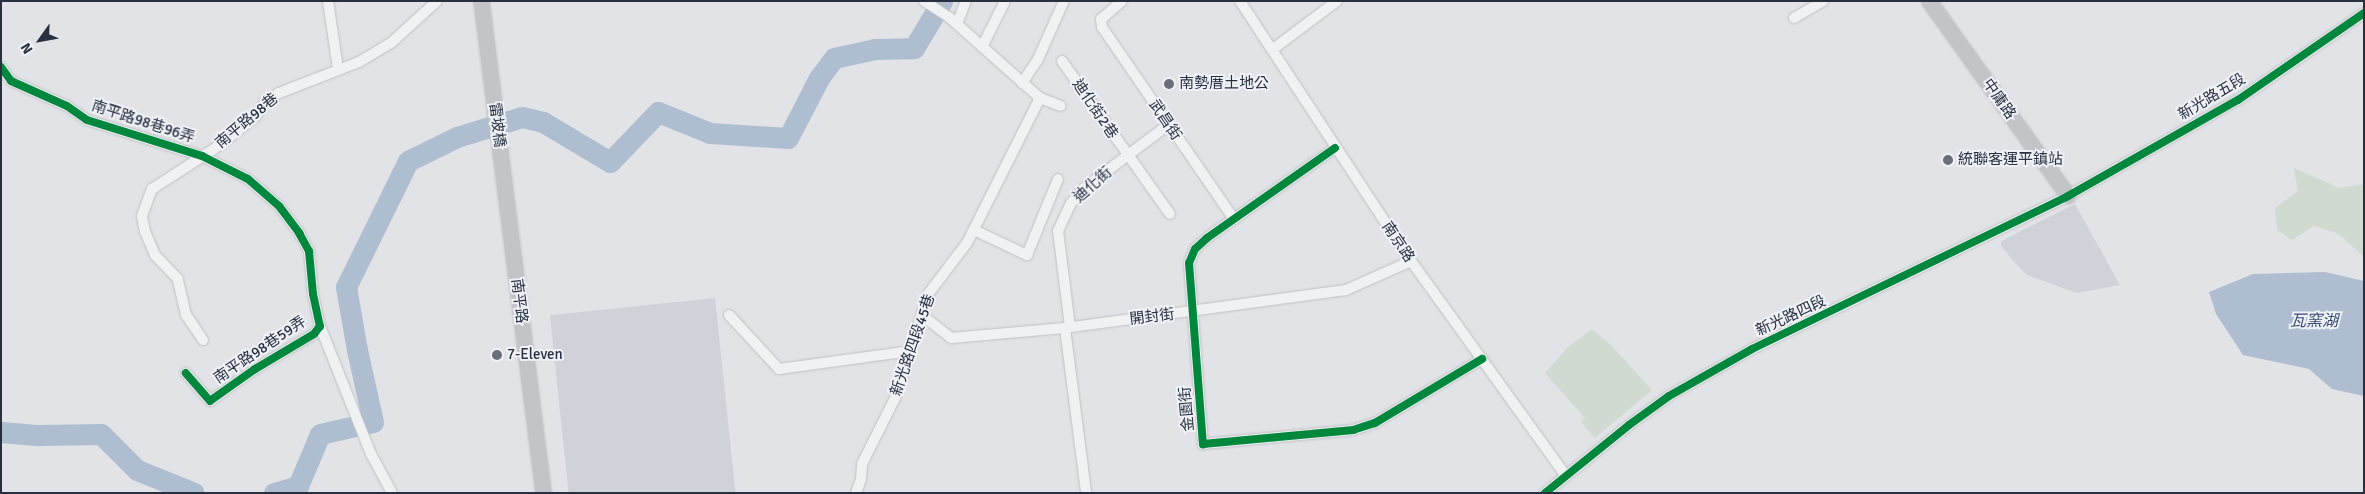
<!DOCTYPE html>
<meta charset="utf-8">
<style>
body{margin:0}
#map{position:relative;width:2365px;height:494px;overflow:hidden;background:#e1e3e6;font-family:Signika,"Noto Sans TC",sans-serif}
div>[style]{position:absolute}
[style*='--x']{left:calc(var(--x)*1px);top:calc(var(--y)*1px);width:calc(var(--w)*1px);rotate:calc(var(--a)*1deg)}
.built>*{inset:0;background:#cfd2d9;transform-origin:0 0}
.green>*{inset:0;background:#d0dad1}
.water>*{inset:0;background:#afbdd0}
.river>*{height:21px;margin:-10.5px;padding:0 10.5px;transform-origin:10.5px;border-radius:10.5px;background:#afbdd0}
.roads{filter:drop-shadow(0 0 1px #bfc1c4) drop-shadow(0 0 1px #bfc1c4)}
.street>*{height:10px;margin:-5px;padding:0 5px;transform-origin:5px;border-radius:5px;background:#f0f1f3}
.secondary>*{height:15px;margin:-7.5px;padding:0 7.5px;transform-origin:7.5px;border-radius:7.5px;background:#c2c4c8}
.cycleway>*{height:8px;margin:-4px;padding:0 4px;transform-origin:4px;border-radius:4px;background:#00873e}
.dots>*{width:14px;height:14px;translate:-50% -50%;box-sizing:border-box;border:2px solid #eef1f6;border-radius:50%}
span{translate:-50% -50%;white-space:nowrap;text-align:center;line-height:1.15;-webkit-text-stroke:4px #eef1f6;paint-order:stroke}
.poi-label{font-size:15px;color:#282f3f}
.left{translate:0 -50%;text-align:left}
.street-label{font-size:15px;color:#282f3f}
.water-label{font-size:16px;color:#334b72;font-style:italic}
.frame{position:absolute;inset:0;border:2px solid #282f3f;pointer-events:none}
.north{position:absolute;left:15px;top:15px;width:50px;height:50px;-webkit-text-stroke:4px #eef1f6;paint-order:stroke;rotate:238deg;font-size:14px;font-weight:700;line-height:20px;text-align:center;color:#282f3f}
.north::after{content:'';display:block;margin:auto;width:18px;height:22px;background:#282f3f;clip-path:polygon(50% 0,100% 100%,50% 72%,0 100%)}
</style>
<div id="map">
<div class="built">
<div style="clip-path:polygon(2075px 204px,2120px 285px,2077px 293px,2027px 275px,2015px 263px,2001px 246px,2001px 242px,2009px 237px)"></div>
<div style="left:715px;top:298px;width:196px;height:166px;rotate:84deg"></div>
</div>
<div class="green">
<div style="clip-path:polygon(2294px 168px,2339px 188px,2364px 184px,2364px 257px,2339px 234px,2314px 226px,2292px 240px,2277px 230px,2275px 208px,2298px 191px)"></div>
<div style="clip-path:polygon(1592px 329px,1610px 344px,1652px 390px,1595px 438px,1581px 422px,1585px 418px,1545px 373px,1568px 347px)"></div>
</div>
<div class="water">
<div style="clip-path:polygon(2325px 272px,2364px 281px,2364px 396px,2332px 389px,2309px 369px,2243px 355px,2216px 314px,2209px 292px,2253px 274px)"></div>
</div>
<div class="river">
<div style="--x:1;--y:432;--w:38;--a:5"></div>
<div style="--x:39;--y:435;--w:62;--a:-0.9"></div>
<div style="--x:101;--y:434;--w:51;--a:45"></div>
<div style="--x:137;--y:470;--w:61;--a:22"></div>
<div style="--x:274;--y:493;--w:25;--a:-16"></div>
<div style="--x:298;--y:486;--w:56;--a:-67.1"></div>
<div style="--x:320;--y:434;--w:54;--a:-12.8"></div>
<div style="--x:373;--y:422;--w:74;--a:-102.5"></div>
<div style="--x:357;--y:350;--w:64;--a:-99.9"></div>
<div style="--x:346;--y:287;--w:140;--a:-63.8"></div>
<div style="--x:408;--y:161;--w:55;--a:-26.1"></div>
<div style="--x:457;--y:137;--w:68;--a:-17.1"></div>
<div style="--x:522;--y:117;--w:22;--a:13"></div>
<div style="--x:543;--y:122;--w:78;--a:30.8"></div>
<div style="--x:610;--y:162;--w:69;--a:-46.2"></div>
<div style="--x:658;--y:112;--w:56;--a:22"></div>
<div style="--x:710;--y:133;--w:78;--a:3.7"></div>
<div style="--x:788;--y:138;--w:68;--a:-62.7"></div>
<div style="--x:819;--y:78;--w:25;--a:-53"></div>
<div style="--x:834;--y:58;--w:42;--a:-12.4"></div>
<div style="--x:875;--y:49;--w:39;--a:-1"></div>
<div style="--x:914;--y:48;--w:55;--a:-59.2"></div>
</div>
<div class="roads">
<div class="street">
<div style="--x:328;--y:1;--w:69;--a:81.6"></div>
<div style="--x:924;--y:1;--w:31;--a:33"></div>
<div style="--x:950;--y:18;--w:120;--a:41.6"></div>
<div style="--x:1040;--y:98;--w:22;--a:21"></div>
<div style="--x:1122;--y:1;--w:28;--a:139"></div>
<div style="--x:1101;--y:19;--w:8;--a:83"></div>
<div style="--x:1102;--y:27;--w:233;--a:55.5"></div>
<div style="--x:1240;--y:1;--w:311;--a:56.7"></div>
<div style="--x:1411;--y:261;--w:265;--a:54.2"></div>
<div style="--x:1794;--y:18;--w:34;--a:-30"></div>
<div style="--x:957;--y:24;--w:25;--a:-69"></div>
<div style="--x:982;--y:47;--w:51;--a:-63.4"></div>
<div style="--x:1273;--y:49;--w:80;--a:-36.9"></div>
<div style="--x:1062;--y:61;--w:187;--a:54.8"></div>
<div style="--x:1;--y:67;--w:17;--a:54"></div>
<div style="--x:11;--y:81;--w:61;--a:24.1"></div>
<div style="--x:67;--y:106;--w:24;--a:35"></div>
<div style="--x:87;--y:120;--w:121;--a:17.4"></div>
<div style="--x:202;--y:156;--w:51;--a:26.6"></div>
<div style="--x:248;--y:179;--w:41;--a:41.1"></div>
<div style="--x:279;--y:206;--w:34;--a:53"></div>
<div style="--x:299;--y:233;--w:21;--a:61"></div>
<div style="--x:309;--y:251;--w:43;--a:84.7"></div>
<div style="--x:313;--y:294;--w:33;--a:78"></div>
<div style="--x:320;--y:326;--w:10;--a:127"></div>
<div style="--x:314;--y:334;--w:69;--a:149.3"></div>
<div style="--x:255;--y:369;--w:55;--a:144.6"></div>
<div style="--x:210;--y:401;--w:37;--a:-131"></div>
<div style="--x:1022;--y:83;--w:29;--a:-56"></div>
<div style="--x:1038;--y:59;--w:64;--a:-65.9"></div>
<div style="--x:1335;--y:148;--w:156;--a:144.9"></div>
<div style="--x:1207;--y:238;--w:16;--a:137"></div>
<div style="--x:1195;--y:249;--w:15;--a:113"></div>
<div style="--x:1189;--y:263;--w:182;--a:85.6"></div>
<div style="--x:1203;--y:444;--w:151;--a:-5.3"></div>
<div style="--x:1353;--y:430;--w:23;--a:-18"></div>
<div style="--x:1375;--y:423;--w:125;--a:-30.9"></div>
<div style="--x:974;--y:230;--w:59;--a:25.3"></div>
<div style="--x:1027;--y:255;--w:82;--a:-67.8"></div>
<div style="--x:729;--y:315;--w:74;--a:47.2"></div>
<div style="--x:779;--y:369;--w:132;--a:-7.8"></div>
<div style="--x:923;--y:316;--w:36;--a:38"></div>
<div style="--x:951;--y:338;--w:114;--a:-5"></div>
<div style="--x:1065;--y:328;--w:284;--a:-7.7"></div>
<div style="--x:1346;--y:290;--w:71;--a:-24"></div>
<div style="--x:320;--y:326;--w:138;--a:68.3"></div>
<div style="--x:371;--y:454;--w:44;--a:61.7"></div>
<div style="--x:1070;--y:327;--w:97;--a:-97.1"></div>
<div style="--x:1058;--y:231;--w:31;--a:-65"></div>
<div style="--x:1071;--y:203;--w:18;--a:-49"></div>
<div style="--x:1083;--y:189;--w:106;--a:-37"></div>
<div style="--x:1065;--y:328;--w:166;--a:82.7"></div>
<div style="--x:203;--y:340;--w:30;--a:-124"></div>
<div style="--x:186;--y:315;--w:37;--a:-103"></div>
<div style="--x:178;--y:279;--w:33;--a:-134"></div>
<div style="--x:155;--y:255;--w:25;--a:-113"></div>
<div style="--x:145;--y:232;--w:16;--a:-101"></div>
<div style="--x:142;--y:216;--w:29;--a:-70"></div>
<div style="--x:152;--y:189;--w:81;--a:-32.9"></div>
<div style="--x:220;--y:145;--w:46;--a:-38.9"></div>
<div style="--x:256;--y:116;--w:18;--a:-56"></div>
<div style="--x:266;--y:101;--w:15;--a:-32"></div>
<div style="--x:279;--y:93;--w:86;--a:-21.2"></div>
<div style="--x:359;--y:62;--w:37;--a:-31"></div>
<div style="--x:391;--y:43;--w:62;--a:-42.4"></div>
<div style="--x:856;--y:493;--w:15;--a:-70"></div>
<div style="--x:861;--y:479;--w:15;--a:-86"></div>
<div style="--x:862;--y:464;--w:74;--a:-63.4"></div>
<div style="--x:895;--y:398;--w:110;--a:-72.1"></div>
<div style="--x:929;--y:293;--w:63;--a:-52.8"></div>
<div style="--x:967;--y:243;--w:162;--a:-63.3"></div>
<div style="--x:1545;--y:493;--w:108;--a:-39"></div>
<div style="--x:1629;--y:425;--w:49;--a:-35.9"></div>
<div style="--x:1669;--y:396;--w:95;--a:-29.5"></div>
<div style="--x:1752;--y:349;--w:351;--a:-25.8"></div>
<div style="--x:2068;--y:196;--w:195;--a:-29.5"></div>
<div style="--x:2238;--y:100;--w:153;--a:-34.6"></div>
</div>
<div class="secondary">
<div style="--x:481;--y:1;--w:496;--a:82.8"></div>
<div style="--x:1929;--y:1;--w:239;--a:54.5"></div>
</div>
</div>
<div class="cycleway">
<div style="--x:1;--y:67;--w:17;--a:54"></div>
<div style="--x:11;--y:81;--w:61;--a:24.1"></div>
<div style="--x:67;--y:106;--w:24;--a:35"></div>
<div style="--x:87;--y:120;--w:121;--a:17.4"></div>
<div style="--x:202;--y:156;--w:51;--a:26.6"></div>
<div style="--x:248;--y:179;--w:41;--a:41.1"></div>
<div style="--x:279;--y:206;--w:34;--a:53"></div>
<div style="--x:299;--y:233;--w:21;--a:61"></div>
<div style="--x:309;--y:251;--w:43;--a:84.7"></div>
<div style="--x:313;--y:294;--w:33;--a:78"></div>
<div style="--x:320;--y:326;--w:10;--a:127"></div>
<div style="--x:314;--y:334;--w:69;--a:149.3"></div>
<div style="--x:255;--y:369;--w:55;--a:144.6"></div>
<div style="--x:210;--y:401;--w:37;--a:-131"></div>
<div style="--x:1335;--y:148;--w:156;--a:144.9"></div>
<div style="--x:1207;--y:238;--w:16;--a:137"></div>
<div style="--x:1195;--y:249;--w:15;--a:113"></div>
<div style="--x:1189;--y:263;--w:182;--a:85.6"></div>
<div style="--x:1203;--y:444;--w:151;--a:-5.3"></div>
<div style="--x:1353;--y:430;--w:23;--a:-18"></div>
<div style="--x:1375;--y:423;--w:125;--a:-30.9"></div>
<div style="--x:1545;--y:493;--w:108;--a:-39"></div>
<div style="--x:1629;--y:425;--w:49;--a:-35.9"></div>
<div style="--x:1669;--y:396;--w:95;--a:-29.5"></div>
<div style="--x:1752;--y:349;--w:351;--a:-25.8"></div>
<div style="--x:2068;--y:196;--w:195;--a:-29.5"></div>
<div style="--x:2238;--y:100;--w:153;--a:-34.6"></div>
</div>
<div class="dots">
<div style="left:1169px;top:84px;background:#696e79"></div>
<div style="left:1948px;top:160px;background:#696e79"></div>
<div style="left:497px;top:355px;background:#696e79"></div>
</div>
<div class="poi-label">
<span class="left" style="left:1179px;top:84px">南勢厝土地公</span>
<span class="left" style="left:1958px;top:160px">統聯客運平鎮站</span>
<span class="left" style="left:507px;top:355px">7-Eleven</span>
</div>
<div class="street-label">
<span style="left:2212px;top:97px;rotate:-31deg">新光路五段</span>
<span style="left:1999px;top:99px;rotate:55deg">中庸路</span>
<span style="left:1095px;top:109px;rotate:56deg">迪化街2巷</span>
<span style="left:1165px;top:120px;rotate:56deg">武昌街</span>
<span style="left:247px;top:121px;rotate:-40deg">南平路98巷</span>
<span style="left:143px;top:122px;rotate:18deg">南平路98巷96弄</span>
<span style="left:497px;top:125px;rotate:83deg">雷坡橋</span>
<span style="left:1093px;top:185px;rotate:-41deg">迪化街</span>
<span style="left:1398px;top:242px;rotate:56deg">南京路</span>
<span style="left:519px;top:301px;rotate:83deg">南平路</span>
<span style="left:1791px;top:316px;rotate:-25deg">新光路四段</span>
<span style="left:1152px;top:317px;rotate:-7deg">開封街</span>
<span style="left:913px;top:345px;rotate:-71deg">新光路四段45巷</span>
<span style="left:260px;top:350px;rotate:-34deg">南平路98巷59弄</span>
<span style="left:1187px;top:409px;rotate:-95deg">金園街</span>
</div>
<div class="water-label">
<span style="left:2314px;top:321px">瓦窯湖</span>
</div>
<div class="frame"></div>
<div class="north">N</div>
</div>
